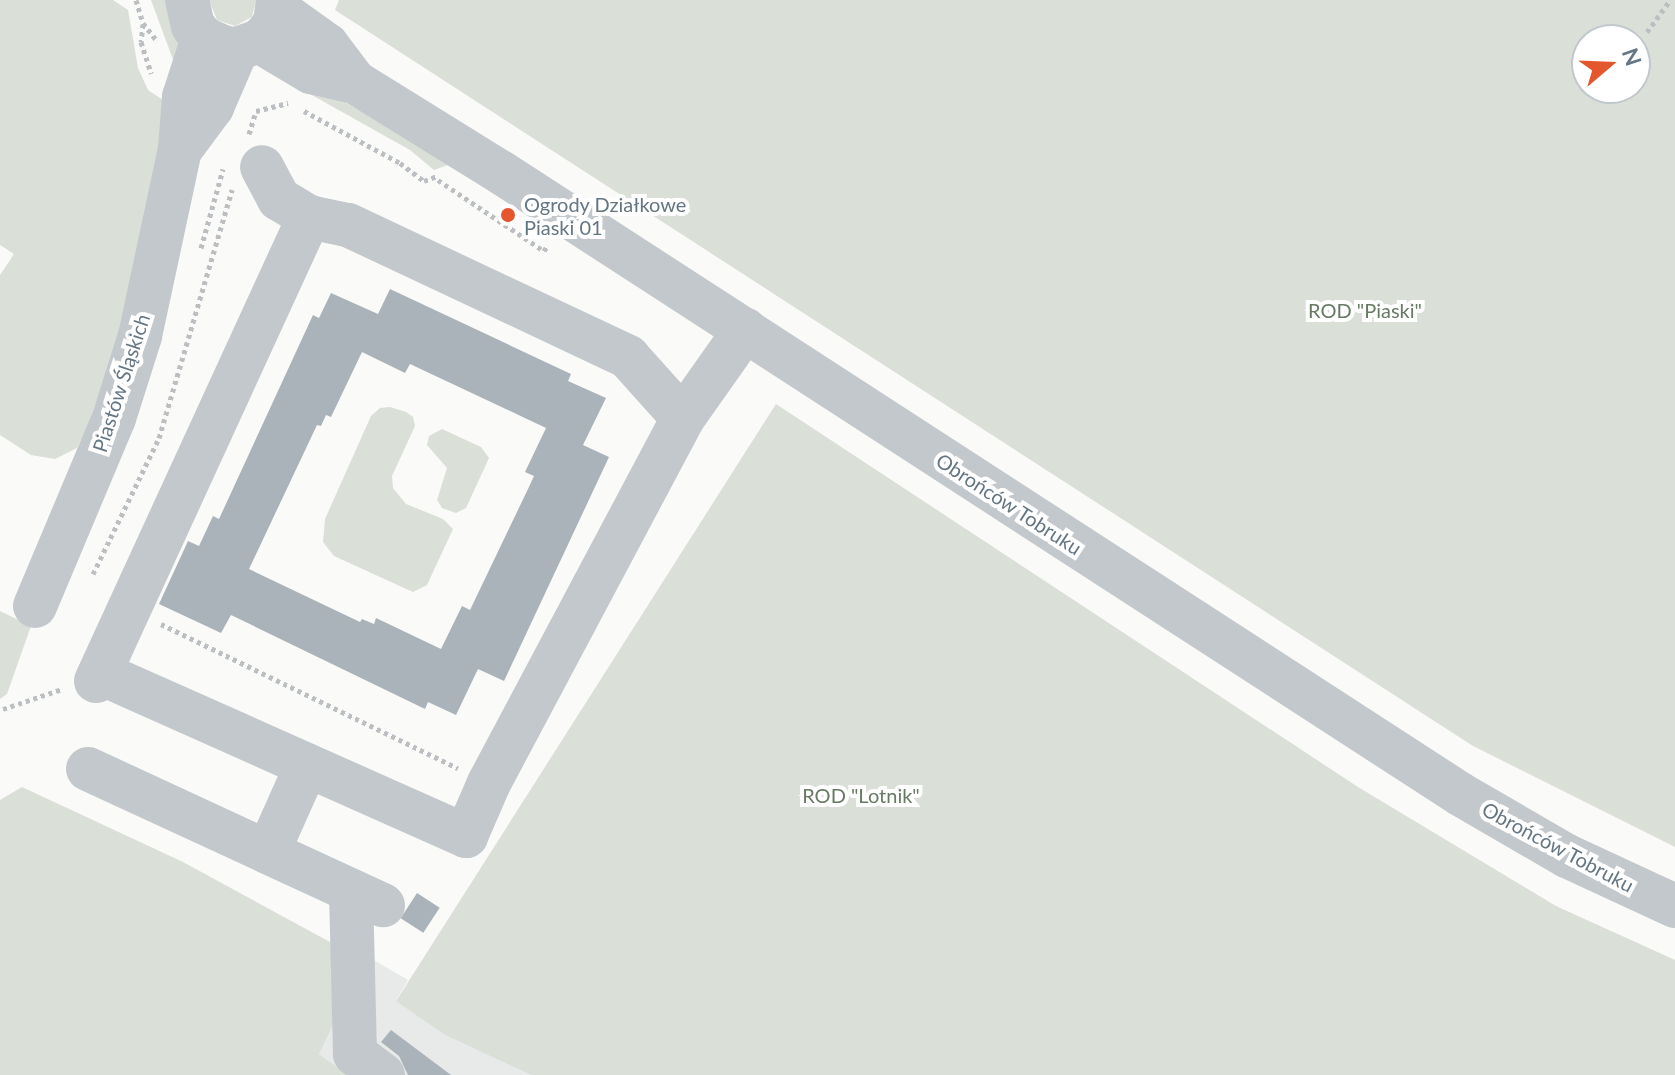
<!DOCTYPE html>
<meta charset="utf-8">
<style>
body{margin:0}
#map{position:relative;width:1675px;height:1075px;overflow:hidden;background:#fafaf8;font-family:Lato,sans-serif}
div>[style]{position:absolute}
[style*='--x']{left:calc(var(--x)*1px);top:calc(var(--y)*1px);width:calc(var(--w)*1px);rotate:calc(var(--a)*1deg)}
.built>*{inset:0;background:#e8e9e9}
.green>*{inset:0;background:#dadfd7}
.building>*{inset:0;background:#aab3b9;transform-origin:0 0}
.path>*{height:5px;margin-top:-2.5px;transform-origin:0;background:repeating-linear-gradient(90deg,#bbbfc2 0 4px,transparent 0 8px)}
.minor>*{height:44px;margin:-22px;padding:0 22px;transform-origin:22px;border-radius:22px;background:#c3c8cc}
.dots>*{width:22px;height:22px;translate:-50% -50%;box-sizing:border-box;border:4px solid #fff;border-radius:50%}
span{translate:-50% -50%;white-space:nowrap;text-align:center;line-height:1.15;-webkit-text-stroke:8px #fff;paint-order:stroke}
.poi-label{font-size:20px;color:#657683}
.left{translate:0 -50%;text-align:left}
.park-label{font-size:20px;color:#687a64}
.street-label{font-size:20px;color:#657683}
.north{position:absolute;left:1571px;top:24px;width:80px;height:80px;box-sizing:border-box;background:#fff;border:2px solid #c1c8cd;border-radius:50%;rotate:71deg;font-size:22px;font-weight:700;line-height:32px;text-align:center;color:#657683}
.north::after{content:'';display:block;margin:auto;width:28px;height:36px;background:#e4572e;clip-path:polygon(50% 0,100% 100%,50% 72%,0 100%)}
</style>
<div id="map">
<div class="built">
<div style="clip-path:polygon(353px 948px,408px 980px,396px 1000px,445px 1035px,531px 1075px,348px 1075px,319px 1054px,344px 1003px)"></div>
</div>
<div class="green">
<div style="clip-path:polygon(0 0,113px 0,128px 10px,138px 68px,148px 90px,172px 106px,156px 231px,88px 425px,77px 448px,55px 459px,31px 455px,0 435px,0 275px,14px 254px,0 245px)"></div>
<div style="clip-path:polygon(151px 0,171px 0,185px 40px,175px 65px)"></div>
<div style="clip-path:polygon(209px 0,256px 0,252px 17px,235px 26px,217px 20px)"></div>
<div style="clip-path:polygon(evenodd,339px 0,1675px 0,1675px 847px,1473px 746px,335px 10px,339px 0,1587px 40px,1635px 40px,1635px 88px,1587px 88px,1587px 40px)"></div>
<div style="clip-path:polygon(315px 86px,451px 160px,448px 165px,434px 170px,410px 150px,310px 94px)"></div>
<div style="clip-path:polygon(776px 404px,1358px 787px,1556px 906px,1675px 960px,1675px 1075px,531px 1075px,445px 1035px,396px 1001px)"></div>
<div style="clip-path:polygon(390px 407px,406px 412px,413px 417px,415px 426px,392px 476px,393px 488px,406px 504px,443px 519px,453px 529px,427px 585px,413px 592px,334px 556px,323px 542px,325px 519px,371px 416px,380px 408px)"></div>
<div style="clip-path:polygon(442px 429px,481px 447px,489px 458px,466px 508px,456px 513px,442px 508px,437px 500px,447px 468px,427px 445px,429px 436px)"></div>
<div style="clip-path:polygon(0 611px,31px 626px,7px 694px,0 699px)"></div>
<div style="clip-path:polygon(22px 787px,183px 862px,341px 948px,344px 1003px,319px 1054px,348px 1075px,0 1075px,0 800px)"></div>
</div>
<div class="building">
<div style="clip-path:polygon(evenodd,390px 289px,571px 374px,568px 381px,606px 398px,583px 445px,609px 457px,504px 681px,478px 669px,456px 715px,428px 702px,425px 709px,231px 615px,221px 633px,159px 604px,188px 541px,199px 546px,213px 516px,219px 519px,313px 315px,319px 318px,331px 293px,378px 314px,390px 289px,362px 352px,405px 373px,410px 364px,546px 428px,525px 472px,534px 476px,528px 489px,470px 610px,462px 606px,441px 649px,376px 618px,374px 624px,362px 619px,360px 622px,249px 569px,317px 425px,321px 426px,326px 415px,331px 417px,362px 352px)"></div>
<div style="left:417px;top:893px;width:27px;height:30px;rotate:33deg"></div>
<div style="clip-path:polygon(391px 1030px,451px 1075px,408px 1075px,399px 1056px,381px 1042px)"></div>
</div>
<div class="path">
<div style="--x:136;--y:0;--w:24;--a:73"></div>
<div style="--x:143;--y:23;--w:23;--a:52"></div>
<div style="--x:143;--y:24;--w:18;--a:96"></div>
<div style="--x:141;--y:42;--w:33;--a:72"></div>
<div style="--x:1647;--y:32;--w:39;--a:-54"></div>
<div style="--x:304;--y:111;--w:109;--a:28.4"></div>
<div style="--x:400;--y:163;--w:30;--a:37"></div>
<div style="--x:424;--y:181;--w:14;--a:-21"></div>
<div style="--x:249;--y:134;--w:24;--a:-73"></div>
<div style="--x:256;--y:111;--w:33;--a:-14"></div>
<div style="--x:438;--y:180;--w:128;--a:33.8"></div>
<div style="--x:544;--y:251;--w:6;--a:-59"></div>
<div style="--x:201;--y:248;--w:82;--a:-74.4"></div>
<div style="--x:93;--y:574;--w:151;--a:-64.1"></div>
<div style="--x:159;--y:438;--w:259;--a:-73.6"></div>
<div style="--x:161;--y:624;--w:330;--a:25.9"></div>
<div style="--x:3;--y:709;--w:62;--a:-18.7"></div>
</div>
<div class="minor">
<div style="--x:187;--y:0;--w:27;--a:77"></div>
<div style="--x:193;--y:26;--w:16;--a:50"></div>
<div style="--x:203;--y:38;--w:24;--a:24"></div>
<div style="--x:225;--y:48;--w:12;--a:5"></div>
<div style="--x:237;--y:49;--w:23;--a:-20"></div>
<div style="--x:259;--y:41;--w:12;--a:-42"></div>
<div style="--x:268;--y:33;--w:13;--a:-58"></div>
<div style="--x:275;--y:22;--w:22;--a:-82"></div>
<div style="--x:278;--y:10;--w:60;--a:35.5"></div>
<div style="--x:327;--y:45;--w:46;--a:52.9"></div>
<div style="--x:259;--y:41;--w:61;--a:30.8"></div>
<div style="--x:311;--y:72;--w:45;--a:12.8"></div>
<div style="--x:355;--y:82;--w:173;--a:31.8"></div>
<div style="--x:502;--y:173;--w:1142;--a:32.95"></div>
<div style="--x:1460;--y:794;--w:124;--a:30.1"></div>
<div style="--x:1567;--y:856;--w:119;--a:24.8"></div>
<div style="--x:180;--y:150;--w:54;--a:-53.3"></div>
<div style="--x:212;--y:107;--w:63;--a:-66.7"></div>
<div style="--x:309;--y:217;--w:40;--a:12"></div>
<div style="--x:348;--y:225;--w:310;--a:25.2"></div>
<div style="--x:628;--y:357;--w:82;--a:48"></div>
<div style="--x:35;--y:606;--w:204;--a:-67.2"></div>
<div style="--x:114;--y:418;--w:86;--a:-72.4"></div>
<div style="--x:140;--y:336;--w:190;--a:-77.9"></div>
<div style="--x:180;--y:150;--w:53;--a:-85.7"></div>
<div style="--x:184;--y:97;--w:62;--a:-72.1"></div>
<div style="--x:100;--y:673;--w:401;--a:24"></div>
<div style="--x:466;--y:836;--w:58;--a:-66.5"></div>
<div style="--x:489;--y:783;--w:413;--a:-62"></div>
<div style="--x:683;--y:418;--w:108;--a:-54.8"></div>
<div style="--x:96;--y:681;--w:511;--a:-65.34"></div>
<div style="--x:309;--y:217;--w:35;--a:-149"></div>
<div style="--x:279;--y:199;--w:36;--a:-118"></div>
<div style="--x:88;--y:769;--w:325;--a:24.8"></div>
<div style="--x:268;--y:852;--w:95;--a:-65.9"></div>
<div style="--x:351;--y:891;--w:163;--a:88.6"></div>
<div style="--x:355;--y:1054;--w:35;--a:37"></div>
</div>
<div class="dots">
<div style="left:508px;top:215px;background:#e4572e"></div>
</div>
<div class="poi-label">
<span class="left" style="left:524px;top:216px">Ogrody Działkowe<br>Piaski 01</span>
</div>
<div class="park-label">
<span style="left:1365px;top:310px">ROD "Piaski"</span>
<span style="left:861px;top:795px">ROD "Lotnik"</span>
</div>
<div class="street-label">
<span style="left:121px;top:383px;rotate:-72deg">Piastów Śląskich</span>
<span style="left:1009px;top:504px;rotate:33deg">Obrońców Tobruku</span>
<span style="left:1558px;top:847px;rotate:28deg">Obrońców Tobruku</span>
</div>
<div class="north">N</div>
</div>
